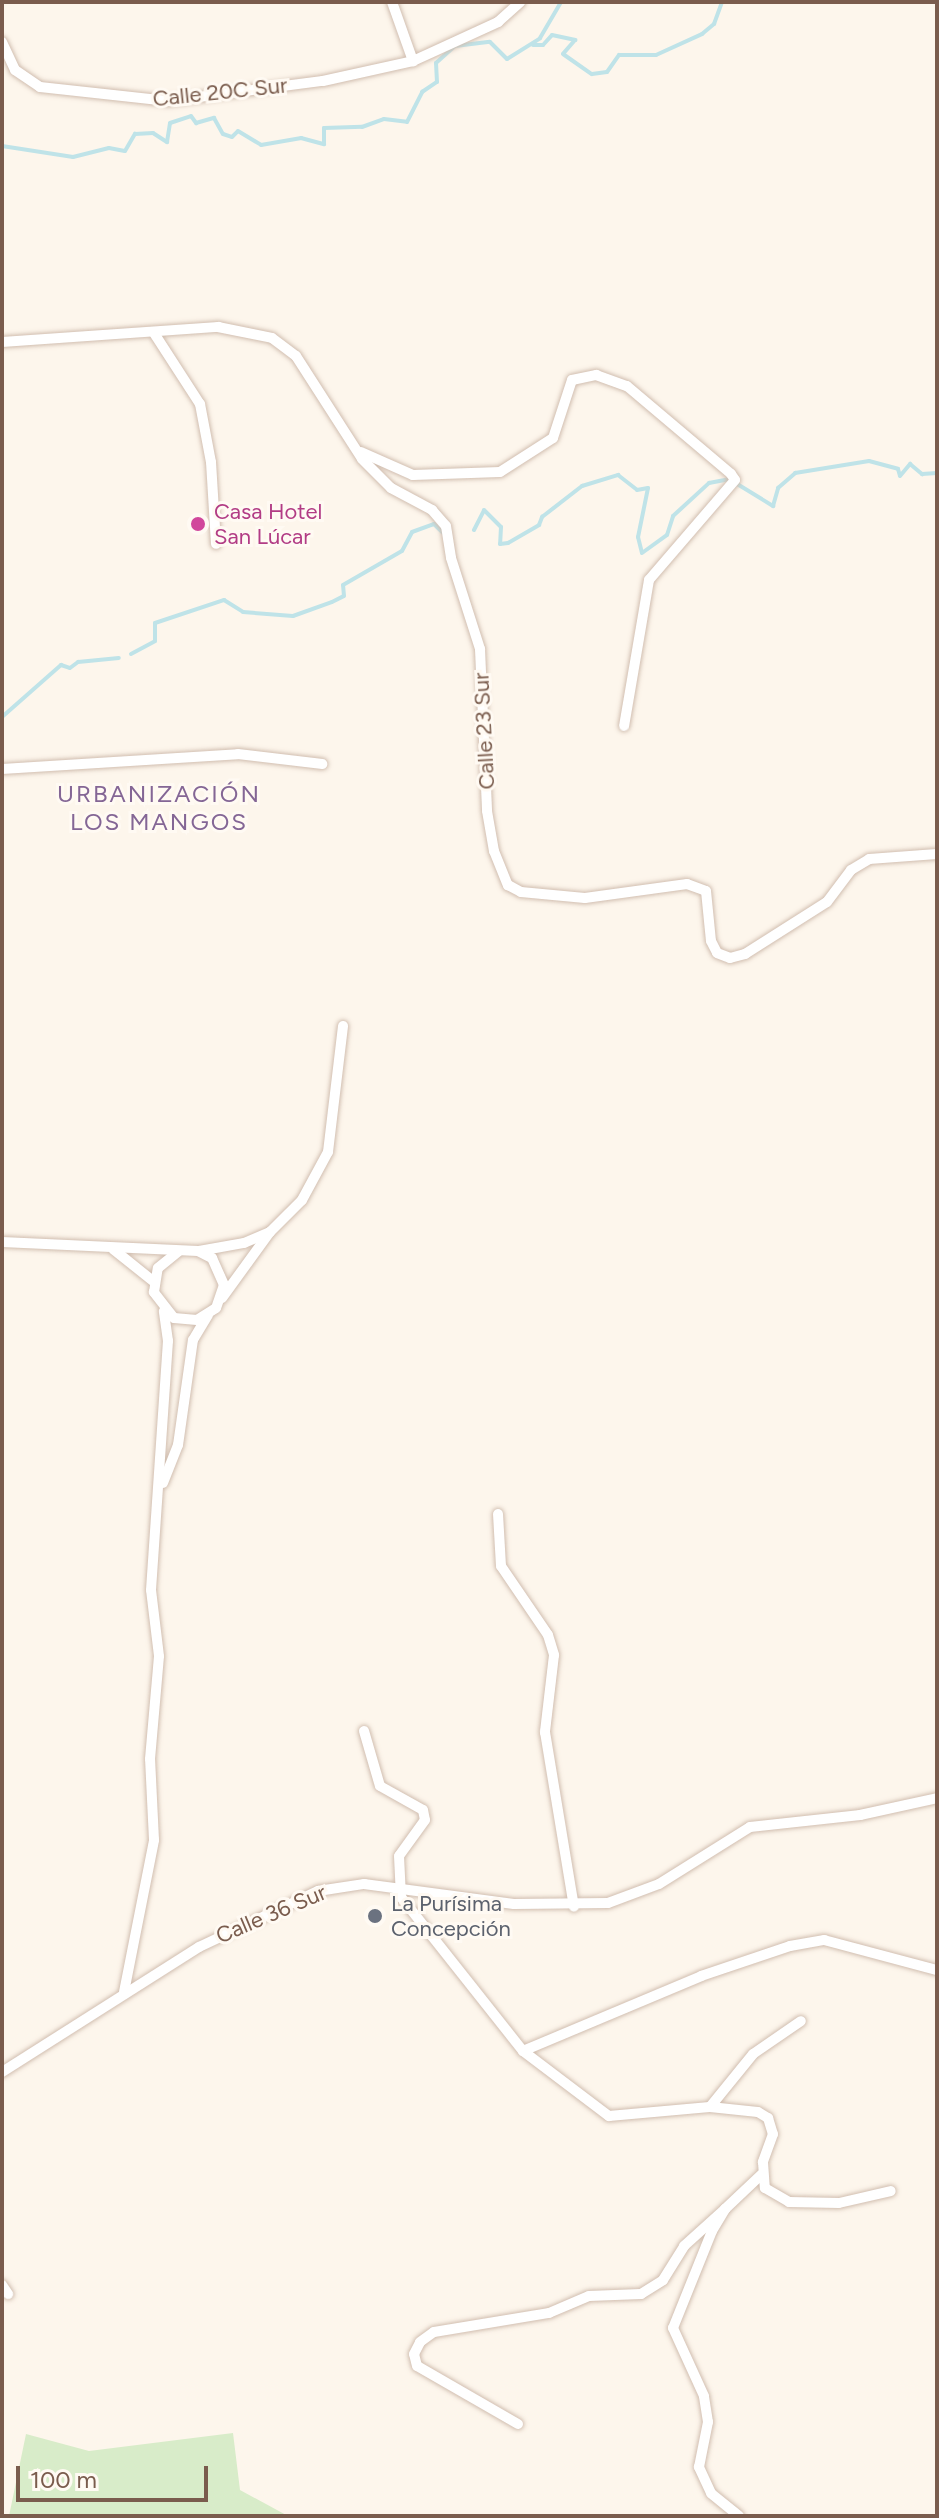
<!DOCTYPE html>
<meta charset="utf-8">
<style>
body{margin:0}
#map{position:relative;width:939px;height:2518px;overflow:hidden;background:#fdf6ec;font-family:Figtree,sans-serif}
div>[style]{position:absolute}
[style*='--x']{left:calc(var(--x)*1px);top:calc(var(--y)*1px);width:calc(var(--w)*1px);rotate:calc(var(--a)*1deg)}
.green>*{inset:0;background:#d8ecc9}
.stream>*{height:4px;margin:-2px;padding:0 2px;transform-origin:2px;border-radius:2px;background:#bfe3e8}
.roads{filter:drop-shadow(0 0 2px #d1beb0) drop-shadow(0 0 2px #d1beb0)}
.minor>*{height:10px;margin:-5px;padding:0 5px;transform-origin:5px;border-radius:5px;background:#fff}
.dots>*{width:22px;height:22px;translate:-50% -50%;box-sizing:border-box;border:4px solid #fffaf3;border-radius:50%}
span{translate:-50% -50%;white-space:nowrap;text-align:center;line-height:1.15;-webkit-text-stroke:6px #fffaf3;paint-order:stroke}
.street-label{font-size:22px;color:#7a5c4d}
.hotel-label{font-size:22px;color:#b23c85}
.left{translate:0 -50%;text-align:left}
.worship-label{font-size:22px;color:#5b616d}
.neighbourhood-label{font-size:24px;color:#846695;letter-spacing:2px}
.frame{position:absolute;inset:0;border:4px solid #7a5c4d;pointer-events:none}
.scale{position:absolute;left:16px;top:2466px;width:192px;height:36px;box-sizing:border-box;border:4px solid #7a5c4d;border-top:0;padding-left:10px;font-size:24px;line-height:28px;white-space:nowrap;color:#7a5c4d;-webkit-text-stroke:6px #fffaf3;paint-order:stroke}
</style>
<div id="map">
<div class="green">
<div style="clip-path:polygon(233px 2433px,240px 2490px,288px 2516px,9px 2516px,26px 2434px,89px 2451px)"></div>
</div>
<div class="stream">
<div style="--x:533;--y:45;--w:10;--a:0"></div>
<div style="--x:543;--y:45;--w:13;--a:-48"></div>
<div style="--x:552;--y:35;--w:24;--a:12"></div>
<div style="--x:575;--y:40;--w:18;--a:131"></div>
<div style="--x:563;--y:54;--w:35;--a:35"></div>
<div style="--x:592;--y:74;--w:15;--a:-8"></div>
<div style="--x:607;--y:72;--w:21;--a:-55"></div>
<div style="--x:619;--y:55;--w:37;--a:0"></div>
<div style="--x:656;--y:55;--w:51;--a:-24.5"></div>
<div style="--x:702;--y:34;--w:16;--a:-40"></div>
<div style="--x:714;--y:24;--w:23;--a:-70"></div>
<div style="--x:2;--y:146;--w:72;--a:8.8"></div>
<div style="--x:73;--y:157;--w:37;--a:-14"></div>
<div style="--x:109;--y:148;--w:16;--a:11"></div>
<div style="--x:125;--y:151;--w:20;--a:-60"></div>
<div style="--x:135;--y:134;--w:18;--a:-3"></div>
<div style="--x:153;--y:133;--w:17;--a:33"></div>
<div style="--x:167;--y:142;--w:19;--a:-81"></div>
<div style="--x:170;--y:123;--w:22;--a:-18"></div>
<div style="--x:191;--y:116;--w:9;--a:54"></div>
<div style="--x:196;--y:123;--w:19;--a:-16"></div>
<div style="--x:214;--y:118;--w:18;--a:61"></div>
<div style="--x:223;--y:134;--w:9;--a:18"></div>
<div style="--x:232;--y:137;--w:8;--a:-45"></div>
<div style="--x:238;--y:131;--w:27;--a:31"></div>
<div style="--x:261;--y:145;--w:41;--a:-9.9"></div>
<div style="--x:301;--y:138;--w:24;--a:15"></div>
<div style="--x:324;--y:144;--w:16;--a:-90"></div>
<div style="--x:324;--y:128;--w:38;--a:-2"></div>
<div style="--x:362;--y:127;--w:23;--a:-20"></div>
<div style="--x:384;--y:119;--w:23;--a:7"></div>
<div style="--x:407;--y:122;--w:34;--a:-63"></div>
<div style="--x:422;--y:92;--w:18;--a:-34"></div>
<div style="--x:437;--y:82;--w:19;--a:-93"></div>
<div style="--x:436;--y:63;--w:25;--a:-42"></div>
<div style="--x:455;--y:46;--w:35;--a:-7"></div>
<div style="--x:490;--y:42;--w:24;--a:45"></div>
<div style="--x:507;--y:59;--w:39;--a:-32"></div>
<div style="--x:540;--y:38;--w:42;--a:-59.7"></div>
<div style="--x:474;--y:530;--w:22;--a:-63"></div>
<div style="--x:484;--y:510;--w:24;--a:45"></div>
<div style="--x:501;--y:527;--w:17;--a:93"></div>
<div style="--x:500;--y:544;--w:8;--a:-7"></div>
<div style="--x:508;--y:543;--w:36;--a:-30"></div>
<div style="--x:539;--y:525;--w:9;--a:-69"></div>
<div style="--x:542;--y:517;--w:51;--a:-37.8"></div>
<div style="--x:582;--y:486;--w:38;--a:-17"></div>
<div style="--x:618;--y:475;--w:24;--a:38"></div>
<div style="--x:637;--y:490;--w:11;--a:-10"></div>
<div style="--x:648;--y:488;--w:50;--a:101.5"></div>
<div style="--x:638;--y:537;--w:16;--a:76"></div>
<div style="--x:642;--y:553;--w:31;--a:-36"></div>
<div style="--x:667;--y:535;--w:20;--a:-72"></div>
<div style="--x:673;--y:516;--w:49;--a:-42.5"></div>
<div style="--x:709;--y:483;--w:20;--a:-11"></div>
<div style="--x:729;--y:479;--w:52;--a:31.5"></div>
<div style="--x:773;--y:506;--w:19;--a:-74"></div>
<div style="--x:778;--y:488;--w:23;--a:-41"></div>
<div style="--x:795;--y:473;--w:75;--a:-9.2"></div>
<div style="--x:869;--y:461;--w:30;--a:15"></div>
<div style="--x:898;--y:469;--w:7;--a:74"></div>
<div style="--x:900;--y:476;--w:16;--a:-50"></div>
<div style="--x:910;--y:464;--w:16;--a:40"></div>
<div style="--x:922;--y:474;--w:15;--a:-4"></div>
<div style="--x:131;--y:654;--w:27;--a:-28"></div>
<div style="--x:155;--y:641;--w:18;--a:-90"></div>
<div style="--x:155;--y:623;--w:73;--a:-18.4"></div>
<div style="--x:224;--y:600;--w:22;--a:32"></div>
<div style="--x:243;--y:612;--w:50;--a:4.6"></div>
<div style="--x:293;--y:616;--w:41;--a:-19.7"></div>
<div style="--x:332;--y:602;--w:13;--a:-27"></div>
<div style="--x:344;--y:596;--w:11;--a:-95"></div>
<div style="--x:343;--y:585;--w:68;--a:-30"></div>
<div style="--x:402;--y:551;--w:21;--a:-62"></div>
<div style="--x:412;--y:532;--w:23;--a:-20"></div>
<div style="--x:434;--y:524;--w:14;--a:45"></div>
<div style="--x:2;--y:717;--w:79;--a:-41.4"></div>
<div style="--x:61;--y:665;--w:9;--a:18"></div>
<div style="--x:70;--y:668;--w:10;--a:-37"></div>
<div style="--x:78;--y:662;--w:41;--a:-5.6"></div>
</div>
<div class="roads">
<div class="minor">
<div style="--x:392;--y:2;--w:63;--a:70.4"></div>
<div style="--x:2;--y:42;--w:31;--a:65"></div>
<div style="--x:15;--y:70;--w:30;--a:34"></div>
<div style="--x:40;--y:87;--w:129;--a:6.2"></div>
<div style="--x:168;--y:101;--w:156;--a:-7.4"></div>
<div style="--x:323;--y:81;--w:92;--a:-12.5"></div>
<div style="--x:413;--y:61;--w:94;--a:-24.6"></div>
<div style="--x:498;--y:22;--w:30;--a:-42"></div>
<div style="--x:154;--y:333;--w:85;--a:57.1"></div>
<div style="--x:200;--y:404;--w:59;--a:79.3"></div>
<div style="--x:211;--y:462;--w:82;--a:86.5"></div>
<div style="--x:2;--y:342;--w:217;--a:-4"></div>
<div style="--x:218;--y:327;--w:55;--a:11.5"></div>
<div style="--x:272;--y:338;--w:30;--a:37"></div>
<div style="--x:296;--y:356;--w:122;--a:57.3"></div>
<div style="--x:362;--y:459;--w:41;--a:45"></div>
<div style="--x:391;--y:488;--w:47;--a:28.2"></div>
<div style="--x:432;--y:510;--w:21;--a:49"></div>
<div style="--x:446;--y:526;--w:32;--a:81"></div>
<div style="--x:451;--y:558;--w:96;--a:72.3"></div>
<div style="--x:480;--y:649;--w:162;--a:87.5"></div>
<div style="--x:487;--y:811;--w:41;--a:80.1"></div>
<div style="--x:494;--y:851;--w:37;--a:68"></div>
<div style="--x:508;--y:885;--w:15;--a:28"></div>
<div style="--x:521;--y:892;--w:64;--a:5.4"></div>
<div style="--x:585;--y:898;--w:103;--a:-7.8"></div>
<div style="--x:687;--y:884;--w:20;--a:20"></div>
<div style="--x:706;--y:891;--w:50;--a:84.3"></div>
<div style="--x:711;--y:941;--w:13;--a:63"></div>
<div style="--x:717;--y:953;--w:14;--a:21"></div>
<div style="--x:730;--y:958;--w:16;--a:-15"></div>
<div style="--x:745;--y:954;--w:97;--a:-32.4"></div>
<div style="--x:827;--y:902;--w:40;--a:-53"></div>
<div style="--x:851;--y:870;--w:21;--a:-31"></div>
<div style="--x:869;--y:859;--w:68;--a:-4.2"></div>
<div style="--x:361;--y:452;--w:57;--a:23.9"></div>
<div style="--x:413;--y:475;--w:87;--a:-2"></div>
<div style="--x:500;--y:472;--w:63;--a:-32.7"></div>
<div style="--x:553;--y:438;--w:61;--a:-71.9"></div>
<div style="--x:572;--y:380;--w:25;--a:-12"></div>
<div style="--x:596;--y:375;--w:33;--a:20"></div>
<div style="--x:627;--y:386;--w:136;--a:40.2"></div>
<div style="--x:731;--y:474;--w:7;--a:56"></div>
<div style="--x:735;--y:480;--w:132;--a:130.7"></div>
<div style="--x:649;--y:580;--w:148;--a:99.7"></div>
<div style="--x:2;--y:769;--w:236;--a:-3.6"></div>
<div style="--x:238;--y:754;--w:85;--a:6.8"></div>
<div style="--x:2;--y:1242;--w:196;--a:2.6"></div>
<div style="--x:198;--y:1251;--w:16;--a:27"></div>
<div style="--x:212;--y:1258;--w:30;--a:66"></div>
<div style="--x:224;--y:1285;--w:24;--a:109"></div>
<div style="--x:216;--y:1308;--w:22;--a:148"></div>
<div style="--x:197;--y:1320;--w:23;--a:-175"></div>
<div style="--x:174;--y:1318;--w:33;--a:-128"></div>
<div style="--x:154;--y:1292;--w:24;--a:-81"></div>
<div style="--x:158;--y:1268;--w:26;--a:-39"></div>
<div style="--x:113;--y:1249;--w:51;--a:38.7"></div>
<div style="--x:199;--y:1251;--w:46;--a:-10.1"></div>
<div style="--x:244;--y:1243;--w:28;--a:-23"></div>
<div style="--x:222;--y:1298;--w:82;--a:-54"></div>
<div style="--x:270;--y:1232;--w:45;--a:-45"></div>
<div style="--x:302;--y:1200;--w:55;--a:-61.6"></div>
<div style="--x:328;--y:1152;--w:127;--a:-83.2"></div>
<div style="--x:163;--y:1483;--w:41;--a:-68.5"></div>
<div style="--x:178;--y:1445;--w:106;--a:-81.9"></div>
<div style="--x:193;--y:1340;--w:29;--a:-59"></div>
<div style="--x:498;--y:1514;--w:52;--a:86.7"></div>
<div style="--x:501;--y:1566;--w:83;--a:55.7"></div>
<div style="--x:548;--y:1635;--w:21;--a:73"></div>
<div style="--x:554;--y:1655;--w:78;--a:96.7"></div>
<div style="--x:545;--y:1732;--w:177;--a:80.6"></div>
<div style="--x:364;--y:1731;--w:57;--a:73.8"></div>
<div style="--x:380;--y:1786;--w:49;--a:29.2"></div>
<div style="--x:423;--y:1810;--w:10;--a:79"></div>
<div style="--x:425;--y:1820;--w:44;--a:125.8"></div>
<div style="--x:399;--y:1856;--w:41;--a:87.2"></div>
<div style="--x:401;--y:1897;--w:196;--a:51.6"></div>
<div style="--x:523;--y:2051;--w:108;--a:37.1"></div>
<div style="--x:609;--y:2116;--w:101;--a:-5.1"></div>
<div style="--x:710;--y:2107;--w:48;--a:5.9"></div>
<div style="--x:758;--y:2112;--w:12;--a:31"></div>
<div style="--x:768;--y:2118;--w:17;--a:73"></div>
<div style="--x:773;--y:2134;--w:30;--a:110"></div>
<div style="--x:763;--y:2162;--w:26;--a:86"></div>
<div style="--x:765;--y:2188;--w:28;--a:30"></div>
<div style="--x:789;--y:2202;--w:50;--a:1.1"></div>
<div style="--x:839;--y:2203;--w:53;--a:-13"></div>
<div style="--x:124;--y:1992;--w:155;--a:-78.8"></div>
<div style="--x:154;--y:1840;--w:81;--a:-92.8"></div>
<div style="--x:150;--y:1759;--w:103;--a:-85"></div>
<div style="--x:159;--y:1656;--w:66;--a:-96.9"></div>
<div style="--x:151;--y:1590;--w:250;--a:-86.1"></div>
<div style="--x:168;--y:1341;--w:30;--a:-98"></div>
<div style="--x:523;--y:2051;--w:193;--a:-22.8"></div>
<div style="--x:701;--y:1976;--w:94;--a:-18.6"></div>
<div style="--x:790;--y:1946;--w:35;--a:-10"></div>
<div style="--x:824;--y:1940;--w:117;--a:14.9"></div>
<div style="--x:2;--y:2072;--w:233;--a:-32.4"></div>
<div style="--x:199;--y:1947;--w:132;--a:-25.2"></div>
<div style="--x:318;--y:1891;--w:47;--a:-8.7"></div>
<div style="--x:364;--y:1884;--w:151;--a:7.6"></div>
<div style="--x:514;--y:1904;--w:94;--a:-0.6"></div>
<div style="--x:608;--y:1903;--w:54;--a:-20.4"></div>
<div style="--x:659;--y:1884;--w:107;--a:-32.1"></div>
<div style="--x:750;--y:1827;--w:111;--a:-6.2"></div>
<div style="--x:860;--y:1815;--w:79;--a:-12.4"></div>
<div style="--x:710;--y:2107;--w:68;--a:-50.9"></div>
<div style="--x:753;--y:2054;--w:58;--a:-34.5"></div>
<div style="--x:2;--y:2285;--w:11;--a:56"></div>
<div style="--x:518;--y:2424;--w:116;--a:-150.1"></div>
<div style="--x:417;--y:2366;--w:12;--a:-104"></div>
<div style="--x:414;--y:2354;--w:13;--a:-63"></div>
<div style="--x:420;--y:2342;--w:17;--a:-36"></div>
<div style="--x:434;--y:2332;--w:117;--a:-9.4"></div>
<div style="--x:549;--y:2313;--w:43;--a:-23"></div>
<div style="--x:589;--y:2296;--w:52;--a:-2.2"></div>
<div style="--x:641;--y:2294;--w:26;--a:-32"></div>
<div style="--x:663;--y:2280;--w:40;--a:-58"></div>
<div style="--x:684;--y:2246;--w:55;--a:-42.1"></div>
<div style="--x:739;--y:2516;--w:36;--a:-141"></div>
<div style="--x:711;--y:2493;--w:29;--a:-115"></div>
<div style="--x:699;--y:2467;--w:46;--a:-78.7"></div>
<div style="--x:708;--y:2422;--w:26;--a:-99"></div>
<div style="--x:704;--y:2396;--w:75;--a:-114.5"></div>
<div style="--x:673;--y:2328;--w:105;--a:-68.1"></div>
<div style="--x:712;--y:2231;--w:26;--a:-59"></div>
<div style="--x:725;--y:2209;--w:50;--a:-43.4"></div>
</div>
</div>
<div class="dots">
<div style="left:198px;top:524px;background:#d1479c"></div>
<div style="left:375px;top:1916px;background:#6b7280"></div>
</div>
<div class="street-label">
<span style="left:220px;top:92px;rotate:-6deg">Calle 20C Sur</span>
<span style="left:484px;top:731px;rotate:-93deg">Calle 23 Sur</span>
<span style="left:271px;top:1914px;rotate:-23deg">Calle 36 Sur</span>
</div>
<div class="hotel-label">
<span class="left" style="left:214px;top:524px">Casa Hotel<br>San Lúcar</span>
</div>
<div class="worship-label">
<span class="left" style="left:391px;top:1916px">La Purísima<br>Concepción</span>
</div>
<div class="neighbourhood-label">
<span style="left:159px;top:808px">URBANIZACIÓN<br>LOS MANGOS</span>
</div>
<div class="frame"></div>
<div class="scale">100 m</div>
</div>
